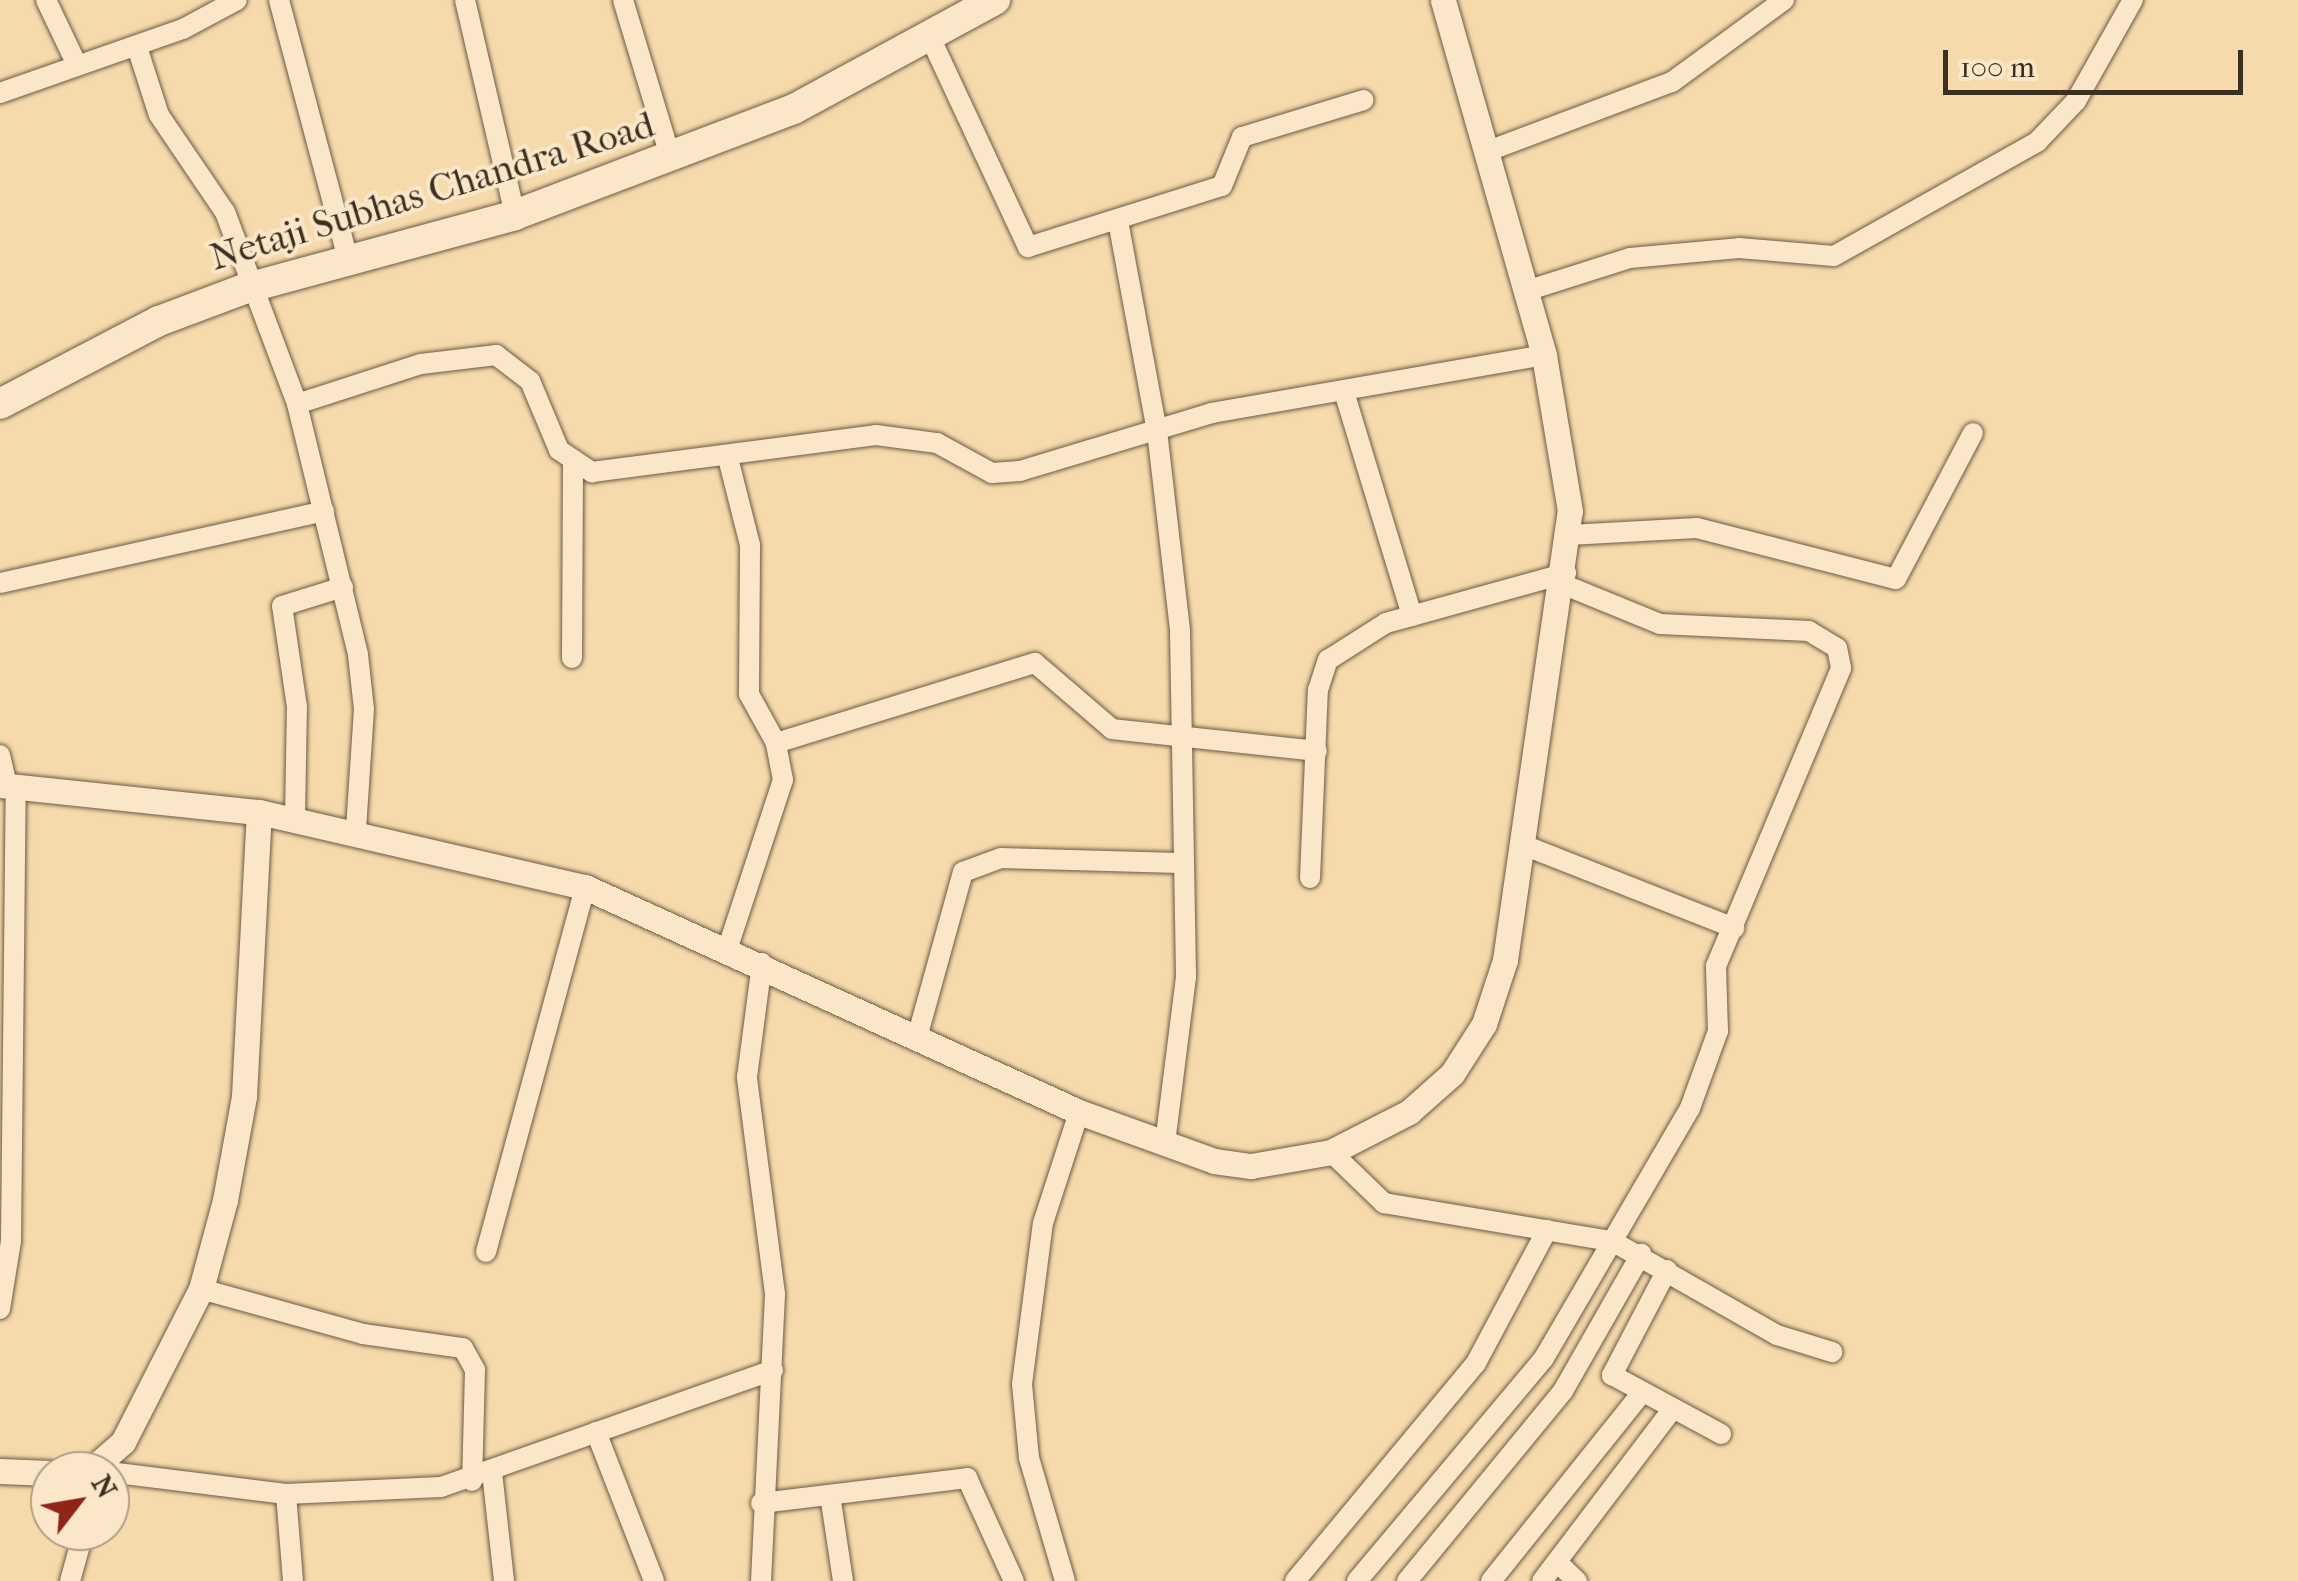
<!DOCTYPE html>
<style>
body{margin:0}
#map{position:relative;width:2298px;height:1581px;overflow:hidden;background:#f7daac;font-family:"IM FELL French Canon",serif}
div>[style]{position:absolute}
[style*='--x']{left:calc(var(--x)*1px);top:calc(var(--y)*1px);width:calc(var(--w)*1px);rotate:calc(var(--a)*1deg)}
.roads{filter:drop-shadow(0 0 2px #6b5a44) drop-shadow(0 0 2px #6b5a44)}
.minor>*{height:20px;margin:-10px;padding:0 10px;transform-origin:10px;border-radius:10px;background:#fae7c9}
.tertiary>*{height:25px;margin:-12.5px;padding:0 12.5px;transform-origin:12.5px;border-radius:12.5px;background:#fae7c9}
.secondary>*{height:30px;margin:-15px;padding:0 15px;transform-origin:15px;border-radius:15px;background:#fae7c9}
span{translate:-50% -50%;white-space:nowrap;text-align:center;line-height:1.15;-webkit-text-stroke:8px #fae7c9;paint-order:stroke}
.street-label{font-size:38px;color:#3c3021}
.north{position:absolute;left:30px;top:1451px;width:100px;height:100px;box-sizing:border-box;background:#fae7c9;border:2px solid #ae9e86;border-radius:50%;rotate:59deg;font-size:28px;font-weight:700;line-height:40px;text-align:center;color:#3c3021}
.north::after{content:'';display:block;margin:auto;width:35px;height:45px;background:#8f2418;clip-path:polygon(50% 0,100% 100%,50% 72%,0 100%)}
.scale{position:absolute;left:1943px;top:50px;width:300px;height:45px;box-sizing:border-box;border:5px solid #3c3021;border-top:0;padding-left:12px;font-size:30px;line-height:35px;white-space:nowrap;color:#3c3021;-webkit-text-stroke:8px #fae7c9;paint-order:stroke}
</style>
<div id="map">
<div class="roads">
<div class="minor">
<div style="--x:46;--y:0;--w:70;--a:64.5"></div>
<div style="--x:279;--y:0;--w:264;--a:75.1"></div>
<div style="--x:465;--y:0;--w:221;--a:76.9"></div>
<div style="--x:623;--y:0;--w:166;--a:73.2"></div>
<div style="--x:930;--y:37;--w:232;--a:65"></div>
<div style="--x:1028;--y:247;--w:203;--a:-17.5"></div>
<div style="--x:1222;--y:186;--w:53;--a:-67.8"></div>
<div style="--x:1242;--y:137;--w:127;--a:-16.9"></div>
<div style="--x:137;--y:47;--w:71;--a:72.1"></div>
<div style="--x:159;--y:115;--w:117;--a:55.8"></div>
<div style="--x:225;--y:212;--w:205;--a:69.4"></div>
<div style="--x:297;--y:404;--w:130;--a:-17.9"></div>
<div style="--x:421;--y:364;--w:76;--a:-6.8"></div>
<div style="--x:496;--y:355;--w:43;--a:37.4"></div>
<div style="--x:530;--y:381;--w:75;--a:67.2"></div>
<div style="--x:559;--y:450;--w:40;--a:34"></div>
<div style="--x:592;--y:472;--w:286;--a:-7.4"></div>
<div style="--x:876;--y:435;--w:62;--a:7.5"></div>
<div style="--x:937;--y:443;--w:63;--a:28.6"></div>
<div style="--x:992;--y:473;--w:28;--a:-4"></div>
<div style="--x:1020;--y:471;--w:201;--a:-16.8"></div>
<div style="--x:1212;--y:413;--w:337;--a:-9.9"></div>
<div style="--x:0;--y:93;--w:194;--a:-19.3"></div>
<div style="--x:183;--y:29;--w:61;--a:-28.2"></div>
<div style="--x:1488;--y:151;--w:197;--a:-20.6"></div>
<div style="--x:1672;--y:82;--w:139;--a:-36.2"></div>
<div style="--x:1118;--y:221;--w:214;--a:79.5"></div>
<div style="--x:1157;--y:431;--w:201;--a:83.4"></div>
<div style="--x:1180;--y:631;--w:346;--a:89"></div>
<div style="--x:1186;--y:977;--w:167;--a:97.2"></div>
<div style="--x:1526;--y:291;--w:109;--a:-17.6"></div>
<div style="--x:1630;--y:258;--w:109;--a:-5.2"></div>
<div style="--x:1739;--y:248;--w:95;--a:4.8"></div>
<div style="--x:1834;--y:256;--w:233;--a:-29.3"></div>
<div style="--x:2037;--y:142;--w:57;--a:-46.4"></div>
<div style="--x:2076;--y:101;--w:116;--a:-60.6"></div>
<div style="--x:1345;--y:395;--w:231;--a:73.1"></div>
<div style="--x:297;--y:404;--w:258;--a:76.3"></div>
<div style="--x:358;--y:655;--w:54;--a:83.7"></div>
<div style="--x:364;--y:709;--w:119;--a:93.8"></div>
<div style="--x:1569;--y:535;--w:128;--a:-3.1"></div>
<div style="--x:1697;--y:528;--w:205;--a:14.4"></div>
<div style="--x:1896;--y:579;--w:165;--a:-62.2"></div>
<div style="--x:0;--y:583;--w:332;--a:-12.5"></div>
<div style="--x:572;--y:658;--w:192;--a:-89.7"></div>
<div style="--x:776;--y:743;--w:271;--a:-17.2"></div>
<div style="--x:1035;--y:663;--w:101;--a:40.6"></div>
<div style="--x:1112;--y:729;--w:206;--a:6.1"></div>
<div style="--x:0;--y:755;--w:31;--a:77"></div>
<div style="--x:295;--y:818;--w:111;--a:-89"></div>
<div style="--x:297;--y:707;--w:102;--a:-98.4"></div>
<div style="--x:282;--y:606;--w:64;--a:-17.3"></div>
<div style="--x:1526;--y:846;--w:224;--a:21.5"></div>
<div style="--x:1310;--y:878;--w:188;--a:-87.6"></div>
<div style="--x:1318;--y:690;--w:32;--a:-72"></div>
<div style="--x:1328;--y:660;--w:69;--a:-32.5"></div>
<div style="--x:1386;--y:623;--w:187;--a:-15.5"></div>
<div style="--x:728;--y:947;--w:176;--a:-71.8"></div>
<div style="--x:783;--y:780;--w:38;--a:-101"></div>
<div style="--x:776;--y:743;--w:56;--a:-118.9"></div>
<div style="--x:749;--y:694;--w:149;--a:-89.6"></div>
<div style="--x:750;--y:545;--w:90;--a:-104.2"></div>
<div style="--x:918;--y:1034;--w:168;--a:-74.5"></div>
<div style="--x:963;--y:872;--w:40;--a:-20.2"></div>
<div style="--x:1001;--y:858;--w:177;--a:1.6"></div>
<div style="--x:1331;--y:1152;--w:74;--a:43.9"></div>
<div style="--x:1384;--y:1203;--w:231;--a:9.5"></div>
<div style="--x:1612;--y:1241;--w:190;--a:29.7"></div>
<div style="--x:1777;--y:1335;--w:58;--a:17.2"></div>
<div style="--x:486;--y:1252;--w:378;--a:-74.8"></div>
<div style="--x:1667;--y:1270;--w:119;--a:117.6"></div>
<div style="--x:1612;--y:1375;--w:124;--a:28.4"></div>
<div style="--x:201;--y:1289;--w:168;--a:15.5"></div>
<div style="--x:363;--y:1334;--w:101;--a:8"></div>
<div style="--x:463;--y:1348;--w:25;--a:61"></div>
<div style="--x:475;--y:1370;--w:111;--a:91.5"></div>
<div style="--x:0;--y:1309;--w:69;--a:-80.8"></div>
<div style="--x:11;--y:1241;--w:455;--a:-89.4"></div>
<div style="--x:596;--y:1432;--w:160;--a:68.7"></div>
<div style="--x:101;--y:1471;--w:186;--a:7.1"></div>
<div style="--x:286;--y:1494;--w:155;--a:-2.6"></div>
<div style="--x:441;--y:1487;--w:352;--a:-19.4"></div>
<div style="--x:492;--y:1472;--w:110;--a:83.7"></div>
<div style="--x:286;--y:1494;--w:87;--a:85.4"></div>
<div style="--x:830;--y:1495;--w:87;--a:81.4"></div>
<div style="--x:761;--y:1503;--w:208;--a:-6.9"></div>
<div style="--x:967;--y:1478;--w:113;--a:65.5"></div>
<div style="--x:1557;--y:1562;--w:28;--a:44"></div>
<div style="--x:70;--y:1581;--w:52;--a:-74.4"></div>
<div style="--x:761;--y:1581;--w:287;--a:-87.2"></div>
<div style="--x:775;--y:1294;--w:219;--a:-97.4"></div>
<div style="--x:747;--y:1077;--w:115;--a:-82.5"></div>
<div style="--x:1065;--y:1581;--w:128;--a:-106.3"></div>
<div style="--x:1029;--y:1458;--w:74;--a:-95.4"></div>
<div style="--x:1022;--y:1384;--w:162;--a:-82.6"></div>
<div style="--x:1043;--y:1223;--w:117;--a:-72"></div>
<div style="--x:1295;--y:1581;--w:283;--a:-50.3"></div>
<div style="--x:1476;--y:1363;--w:151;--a:-61.9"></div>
<div style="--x:1357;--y:1581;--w:291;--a:-50"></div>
<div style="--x:1544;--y:1358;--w:290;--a:-59.7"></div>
<div style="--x:1690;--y:1108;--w:82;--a:-70"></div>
<div style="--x:1718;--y:1031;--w:65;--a:-91.8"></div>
<div style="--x:1716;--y:966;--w:323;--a:-67.2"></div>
<div style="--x:1841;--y:668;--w:20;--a:-101"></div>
<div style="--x:1837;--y:648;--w:33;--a:-149"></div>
<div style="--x:1809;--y:631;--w:149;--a:-177.3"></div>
<div style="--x:1660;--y:624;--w:103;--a:-157.7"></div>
<div style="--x:1407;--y:1581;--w:246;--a:-50.6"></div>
<div style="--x:1563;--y:1391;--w:158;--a:-60.3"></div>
<div style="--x:1491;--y:1581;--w:240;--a:-51.3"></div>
<div style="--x:1542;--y:1581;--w:215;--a:-52.8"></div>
</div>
<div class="tertiary">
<div style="--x:0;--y:785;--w:260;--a:6"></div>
<div style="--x:0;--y:1471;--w:50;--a:2.3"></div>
<div style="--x:90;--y:1471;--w:44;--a:-41.3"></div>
<div style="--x:123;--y:1442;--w:172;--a:-63"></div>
<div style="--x:201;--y:1289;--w:92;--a:-74.9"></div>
<div style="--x:225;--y:1200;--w:106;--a:-79.6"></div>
<div style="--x:244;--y:1096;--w:284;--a:-87"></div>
<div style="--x:259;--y:812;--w:335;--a:13"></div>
<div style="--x:585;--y:887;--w:543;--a:24.49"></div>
<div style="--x:1079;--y:1112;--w:144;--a:19.9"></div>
<div style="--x:1214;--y:1161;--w:37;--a:8"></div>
<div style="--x:1251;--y:1166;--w:81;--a:-9.9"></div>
<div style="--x:1331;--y:1152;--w:88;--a:-27.1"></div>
<div style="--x:1409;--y:1112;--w:57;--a:-41.5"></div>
<div style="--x:1452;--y:1074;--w:59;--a:-57.4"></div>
<div style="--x:1484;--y:1024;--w:67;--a:-71.8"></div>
<div style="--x:1505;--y:960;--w:454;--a:-81.8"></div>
<div style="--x:1570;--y:511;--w:158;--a:-99.5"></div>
<div style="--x:1544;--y:355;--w:369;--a:-105.9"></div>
</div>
<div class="secondary">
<div style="--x:0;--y:404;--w:179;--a:-27.6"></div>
<div style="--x:159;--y:321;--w:94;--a:-20.6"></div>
<div style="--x:247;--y:288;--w:278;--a:-15.2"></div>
<div style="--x:515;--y:215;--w:298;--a:-20.8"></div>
<div style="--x:794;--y:109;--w:229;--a:-28.5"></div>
</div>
</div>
<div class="street-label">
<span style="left:432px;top:191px;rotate:-17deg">Netaji Subhas Chandra Road</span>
</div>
<div class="north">N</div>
<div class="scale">100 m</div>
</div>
